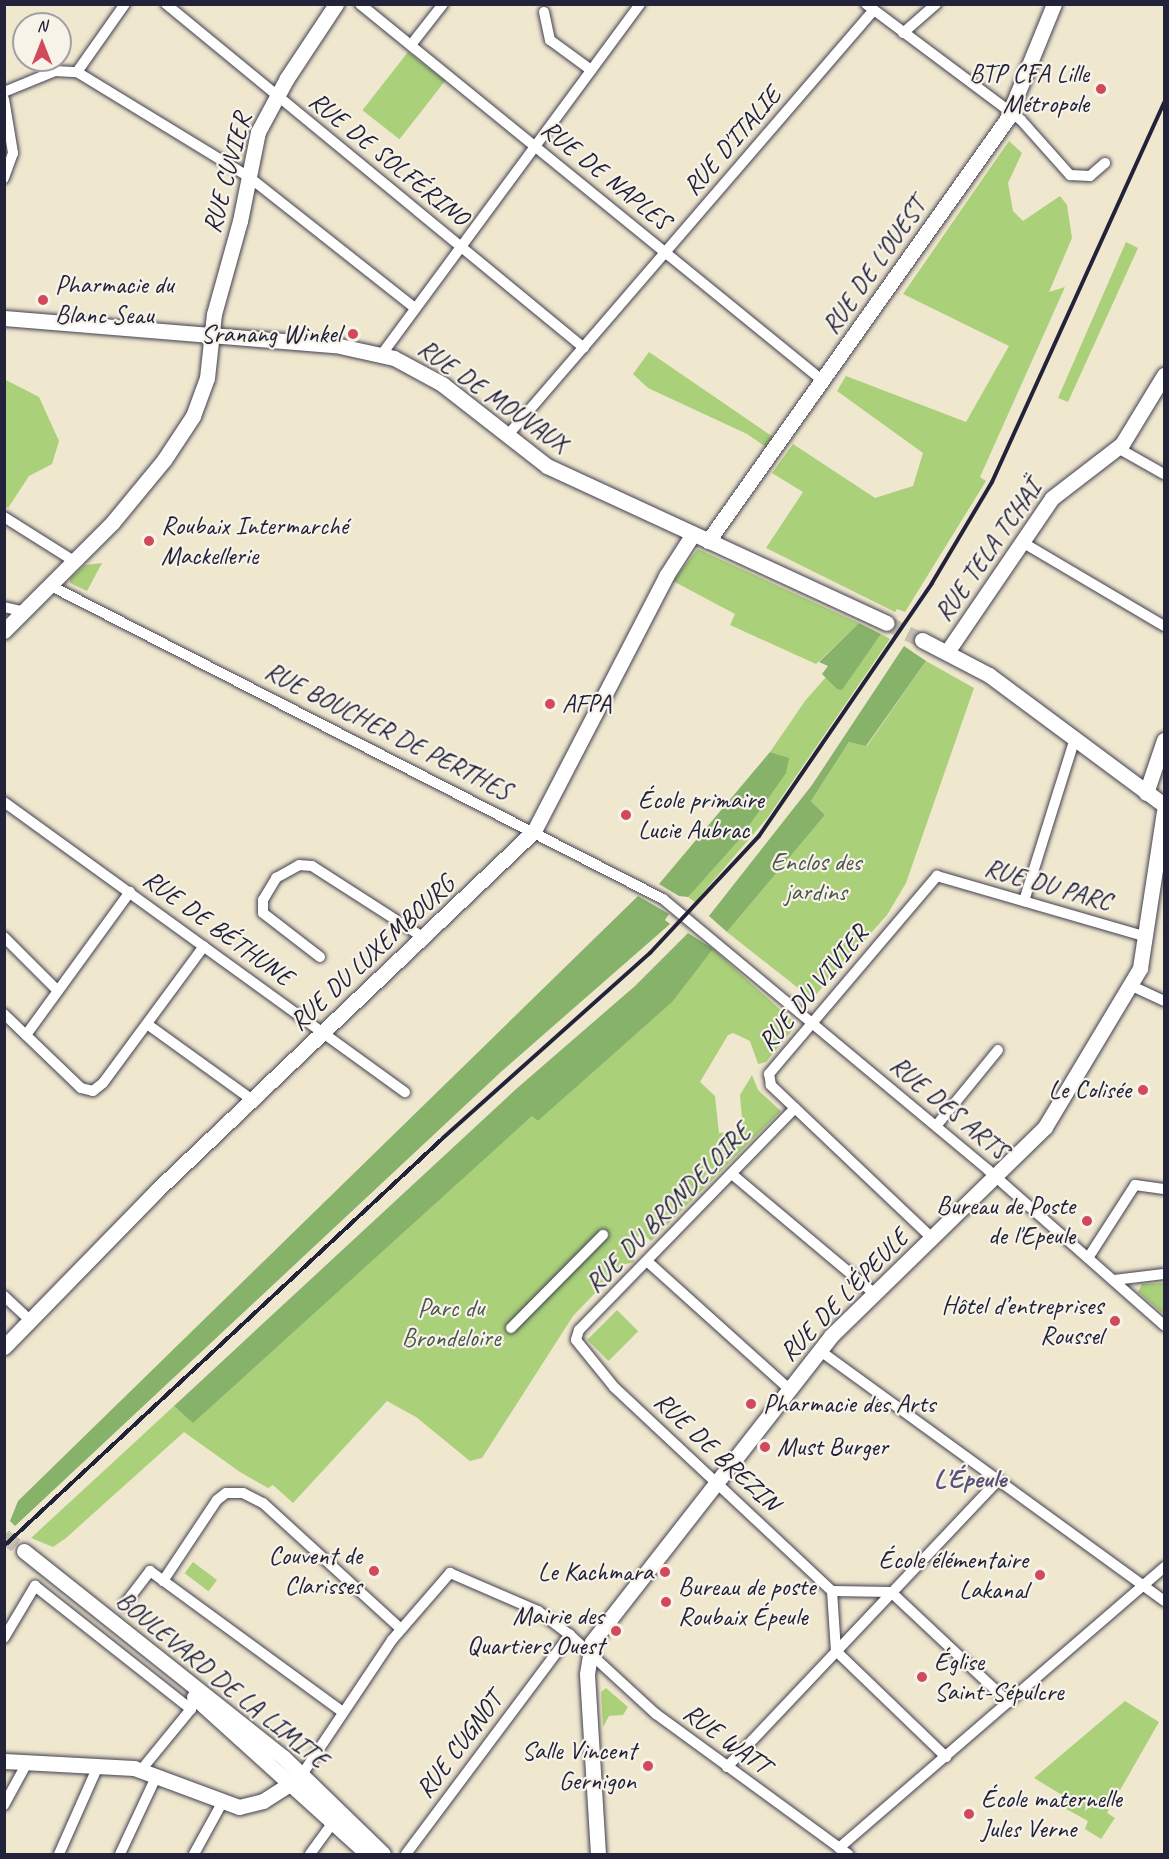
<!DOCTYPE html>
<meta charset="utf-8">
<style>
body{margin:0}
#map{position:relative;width:1169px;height:1859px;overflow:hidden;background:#f0e7cf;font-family:Caveat,sans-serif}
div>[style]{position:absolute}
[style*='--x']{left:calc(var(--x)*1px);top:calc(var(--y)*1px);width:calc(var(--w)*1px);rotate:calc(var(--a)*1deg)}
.green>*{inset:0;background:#aad07a;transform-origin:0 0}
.forest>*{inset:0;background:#87b26a}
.secondary-tunnel>*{height:15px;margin-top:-7.5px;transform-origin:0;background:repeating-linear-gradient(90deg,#c7c0b1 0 15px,transparent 0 23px)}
.roads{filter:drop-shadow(0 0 2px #414051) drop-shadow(0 0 2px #414051)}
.street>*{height:10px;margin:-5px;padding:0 5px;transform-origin:5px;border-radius:5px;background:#fff}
.secondary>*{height:15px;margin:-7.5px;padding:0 7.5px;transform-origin:7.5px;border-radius:7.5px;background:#fff}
.rail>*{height:4px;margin:-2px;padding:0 2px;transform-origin:2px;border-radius:2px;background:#22223b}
.dots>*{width:16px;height:16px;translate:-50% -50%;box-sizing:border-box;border:3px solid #f7f3e8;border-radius:50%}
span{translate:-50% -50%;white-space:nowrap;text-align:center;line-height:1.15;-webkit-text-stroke:4.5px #f7f3e8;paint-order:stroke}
.poi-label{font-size:26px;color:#22223b}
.right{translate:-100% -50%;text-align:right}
.left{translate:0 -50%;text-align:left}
.street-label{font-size:26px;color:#22223b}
.park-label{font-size:26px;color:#4b564e}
.neighbourhood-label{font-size:27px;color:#57527a;font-weight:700}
.frame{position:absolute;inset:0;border:6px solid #22223b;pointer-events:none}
.north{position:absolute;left:12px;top:12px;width:60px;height:60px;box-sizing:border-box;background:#f7f3e8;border:2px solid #a29fa3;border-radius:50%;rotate:0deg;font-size:16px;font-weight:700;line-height:24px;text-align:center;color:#22223b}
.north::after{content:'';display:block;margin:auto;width:21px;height:27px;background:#d1495b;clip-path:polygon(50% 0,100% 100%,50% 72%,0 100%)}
</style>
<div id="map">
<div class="green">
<div style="left:408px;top:52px;width:47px;height:74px;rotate:38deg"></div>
<div style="clip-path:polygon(1009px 141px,1022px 153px,1008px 183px,1013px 211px,1023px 221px,1060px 196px,1067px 205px,1072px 238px,1049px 292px,1065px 287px,980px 477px,986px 481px,905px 612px,897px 609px,895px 612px,766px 548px,803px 492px,772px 473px,793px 444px,875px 498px,913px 486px,923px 453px,837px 391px,846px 376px,966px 422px,1009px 346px,903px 294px)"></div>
<div style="clip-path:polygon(1126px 242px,1138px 248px,1068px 402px,1058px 398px)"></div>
<div style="clip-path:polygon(649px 352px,773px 437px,766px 447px,747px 434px,648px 388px,633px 374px)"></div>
<div style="clip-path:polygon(4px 379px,39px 397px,59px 441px,52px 464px,29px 476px,8px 508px,4px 505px)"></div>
<div style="clip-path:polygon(698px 549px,859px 623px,816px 664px,730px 625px,735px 614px,673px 581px)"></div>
<div style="clip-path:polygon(102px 563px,87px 591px,70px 583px,70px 579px,85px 565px)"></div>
<div style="clip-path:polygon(881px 634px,890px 639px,768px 817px,695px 902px,688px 897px,788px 758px,770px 752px,805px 701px,826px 677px,842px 689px)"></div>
<div style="clip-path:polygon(926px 661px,974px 688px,906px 883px,887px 915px,812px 999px,727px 932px,825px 815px,811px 801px,849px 742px,867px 746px)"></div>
<div style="clip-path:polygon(713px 949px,793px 1021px,794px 1028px,766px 1062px,758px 1064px,750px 1041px,733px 1033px,728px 1035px,700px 1082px,715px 1096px,719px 1133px,743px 1131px,740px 1095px,752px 1075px,758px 1090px,781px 1111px,651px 1241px,642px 1233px,631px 1243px,634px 1262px,622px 1265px,573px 1316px,482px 1458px,470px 1461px,416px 1417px,387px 1401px,293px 1503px,273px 1485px,268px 1488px,240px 1472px,184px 1432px,66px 1538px,53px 1547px,31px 1538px,174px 1406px,193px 1422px,533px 1115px,538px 1121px,671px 1002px)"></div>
<div style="clip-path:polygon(1164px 1283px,1164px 1314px,1138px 1292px,1142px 1284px)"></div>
<div style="left:617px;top:1310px;width:30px;height:42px;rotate:45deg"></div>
<div style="left:193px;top:1562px;width:30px;height:14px;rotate:37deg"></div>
<div style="clip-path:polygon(606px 1688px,628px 1707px,623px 1715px,609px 1716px,603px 1727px,601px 1692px)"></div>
<div style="clip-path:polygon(1125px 1701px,1159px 1722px,1107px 1813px,1115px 1818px,1101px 1839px,1085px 1829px,1088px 1821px,1059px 1805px,1062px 1795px,1034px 1778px)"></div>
</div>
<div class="forest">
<div style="clip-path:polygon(859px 623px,881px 634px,842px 690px,837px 689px,822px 674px,828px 666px,819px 662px)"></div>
<div style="clip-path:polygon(904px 646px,926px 661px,866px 746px,849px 742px,811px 801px,825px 815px,727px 932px,709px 916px,812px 785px)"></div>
<div style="clip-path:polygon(770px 752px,789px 758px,786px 773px,738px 841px,688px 897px,679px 896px,659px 884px)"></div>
<div style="clip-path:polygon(638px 896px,669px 914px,665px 920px,670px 924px,503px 1070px,15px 1526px,10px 1521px,18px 1501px)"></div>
<div style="clip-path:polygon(688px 933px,713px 949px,672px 1002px,538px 1121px,532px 1116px,193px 1423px,174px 1406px,515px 1090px,635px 986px)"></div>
</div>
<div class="secondary-tunnel">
<div style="--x:887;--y:623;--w:39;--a:26"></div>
<div style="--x:4;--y:1536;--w:25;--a:37"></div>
</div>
<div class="roads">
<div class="street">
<div style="--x:166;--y:4;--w:541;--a:39.45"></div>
<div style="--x:360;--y:4;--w:597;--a:39.15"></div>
<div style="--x:866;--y:4;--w:194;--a:36.8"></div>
<div style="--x:1021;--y:120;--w:74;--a:48.3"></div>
<div style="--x:1070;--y:175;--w:20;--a:3"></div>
<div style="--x:1090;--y:176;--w:20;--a:-41"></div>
<div style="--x:544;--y:12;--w:29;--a:78"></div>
<div style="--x:550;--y:40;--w:51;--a:36.2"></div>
<div style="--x:903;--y:33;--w:44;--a:-41.3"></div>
<div style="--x:411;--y:45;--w:52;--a:-52"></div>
<div style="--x:77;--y:72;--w:83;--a:-54.8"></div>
<div style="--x:4;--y:92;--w:55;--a:-22.4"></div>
<div style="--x:55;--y:71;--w:22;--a:3"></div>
<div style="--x:77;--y:72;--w:202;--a:31.4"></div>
<div style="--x:249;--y:177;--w:211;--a:38.3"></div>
<div style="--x:4;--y:99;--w:55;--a:80.5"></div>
<div style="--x:13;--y:153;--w:27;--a:110"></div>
<div style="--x:382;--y:354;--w:435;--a:-53.6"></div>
<div style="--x:507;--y:436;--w:561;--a:-49.27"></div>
<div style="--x:1118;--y:448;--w:53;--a:29.5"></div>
<div style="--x:4;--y:517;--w:83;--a:32.2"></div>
<div style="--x:1022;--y:542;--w:165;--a:30.6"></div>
<div style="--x:49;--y:585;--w:690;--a:27.09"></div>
<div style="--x:663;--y:899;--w:423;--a:39.8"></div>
<div style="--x:988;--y:1170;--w:235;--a:41.4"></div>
<div style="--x:4;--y:607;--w:18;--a:13"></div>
<div style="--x:4;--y:802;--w:495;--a:35.9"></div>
<div style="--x:1024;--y:901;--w:171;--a:-72.6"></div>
<div style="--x:4;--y:937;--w:76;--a:45"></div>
<div style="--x:320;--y:957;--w:72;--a:-142.3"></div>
<div style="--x:263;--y:913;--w:13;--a:-90"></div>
<div style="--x:263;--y:900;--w:26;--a:-59"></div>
<div style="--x:276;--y:878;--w:26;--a:-29"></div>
<div style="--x:299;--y:865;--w:13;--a:4"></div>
<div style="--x:312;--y:866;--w:133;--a:32.7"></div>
<div style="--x:1132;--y:986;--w:35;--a:25"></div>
<div style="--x:4;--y:1014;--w:107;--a:43.9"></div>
<div style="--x:81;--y:1088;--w:12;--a:14"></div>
<div style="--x:93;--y:1091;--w:13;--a:-39"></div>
<div style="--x:103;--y:1083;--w:170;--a:-53.6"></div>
<div style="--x:147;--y:1024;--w:128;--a:35.8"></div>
<div style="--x:26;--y:1035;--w:177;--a:-54"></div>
<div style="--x:795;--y:1108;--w:310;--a:134.2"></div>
<div style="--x:579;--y:1330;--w:10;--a:107"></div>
<div style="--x:576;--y:1340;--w:60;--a:51"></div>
<div style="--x:614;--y:1387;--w:299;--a:43.1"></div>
<div style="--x:936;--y:1126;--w:98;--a:-50.8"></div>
<div style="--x:733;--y:1175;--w:185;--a:40"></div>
<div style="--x:933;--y:1239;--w:224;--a:-136.5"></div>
<div style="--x:771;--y:1085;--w:11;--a:-100"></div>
<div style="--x:769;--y:1074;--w:260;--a:-49.7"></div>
<div style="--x:937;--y:876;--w:219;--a:16.2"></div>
<div style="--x:1088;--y:1258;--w:87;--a:-57.2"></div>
<div style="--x:1135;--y:1185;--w:29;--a:8"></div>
<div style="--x:648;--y:1262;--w:188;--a:42"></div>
<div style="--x:1114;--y:1280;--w:50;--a:-6.8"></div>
<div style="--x:4;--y:1296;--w:35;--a:43"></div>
<div style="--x:511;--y:1328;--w:131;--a:-45.3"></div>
<div style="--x:819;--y:1350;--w:427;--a:36"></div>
<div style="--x:163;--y:1581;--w:97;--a:-56.3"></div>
<div style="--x:217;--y:1500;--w:11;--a:-38"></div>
<div style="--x:226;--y:1493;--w:17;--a:0"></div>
<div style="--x:243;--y:1493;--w:22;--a:27"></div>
<div style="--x:263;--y:1503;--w:187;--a:42.4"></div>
<div style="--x:832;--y:1591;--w:59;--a:1"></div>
<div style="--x:891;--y:1592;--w:161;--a:43.2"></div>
<div style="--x:832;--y:1591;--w:60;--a:86.2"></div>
<div style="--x:836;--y:1651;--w:153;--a:43.9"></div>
<div style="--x:124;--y:1605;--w:43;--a:-52.6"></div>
<div style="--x:150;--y:1571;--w:239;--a:36.2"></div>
<div style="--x:4;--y:1638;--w:61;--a:-59.2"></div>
<div style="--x:35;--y:1586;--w:199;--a:38.3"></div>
<div style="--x:191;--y:1709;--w:79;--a:129.3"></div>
<div style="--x:727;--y:1767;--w:395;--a:-46.6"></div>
<div style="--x:303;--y:1773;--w:160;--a:-56.2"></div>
<div style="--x:392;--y:1640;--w:89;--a:-49.1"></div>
<div style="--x:450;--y:1573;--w:96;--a:23.4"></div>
<div style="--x:538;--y:1611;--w:40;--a:37"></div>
<div style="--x:570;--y:1635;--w:117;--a:42.6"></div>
<div style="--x:656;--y:1714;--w:238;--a:36.1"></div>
<div style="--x:4;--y:1805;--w:48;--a:-61.3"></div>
<div style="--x:839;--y:1848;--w:430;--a:-40.8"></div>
<div style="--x:59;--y:1854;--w:96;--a:-66.1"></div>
<div style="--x:120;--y:1854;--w:87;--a:-64.9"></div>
<div style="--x:194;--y:1854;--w:58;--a:-61.2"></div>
<div style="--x:310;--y:1854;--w:39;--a:-54"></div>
<div style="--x:406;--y:1854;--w:274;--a:-53.2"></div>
</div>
<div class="secondary">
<div style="--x:4;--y:318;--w:332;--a:4.7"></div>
<div style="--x:335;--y:345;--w:60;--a:12.4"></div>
<div style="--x:394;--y:358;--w:55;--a:28.4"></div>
<div style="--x:442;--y:384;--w:133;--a:38"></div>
<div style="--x:547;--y:466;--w:374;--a:24.8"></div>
<div style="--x:708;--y:541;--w:517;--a:-54.68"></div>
<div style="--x:1007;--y:119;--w:124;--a:-67.8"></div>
<div style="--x:4;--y:631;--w:153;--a:-45"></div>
<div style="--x:112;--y:523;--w:82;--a:-50.5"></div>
<div style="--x:164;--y:460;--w:53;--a:-56.6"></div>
<div style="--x:193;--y:416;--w:40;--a:-69.8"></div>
<div style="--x:207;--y:378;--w:64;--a:-83.8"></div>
<div style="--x:214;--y:314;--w:97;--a:-74.4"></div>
<div style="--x:240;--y:221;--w:91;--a:-78.6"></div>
<div style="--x:258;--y:132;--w:61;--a:-61.8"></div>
<div style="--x:287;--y:78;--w:89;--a:-56.5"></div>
<div style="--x:922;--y:640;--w:76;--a:27.6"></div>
<div style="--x:989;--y:675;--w:218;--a:36.6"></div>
<div style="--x:947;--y:652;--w:186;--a:-55.7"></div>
<div style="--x:1052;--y:498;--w:88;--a:-37.6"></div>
<div style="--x:1122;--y:444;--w:81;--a:-58.7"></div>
<div style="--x:1146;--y:793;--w:56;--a:-71.2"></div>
<div style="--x:4;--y:1347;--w:219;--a:-45.7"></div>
<div style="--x:157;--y:1190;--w:521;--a:-43.6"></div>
<div style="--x:534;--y:831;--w:287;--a:-62.6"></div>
<div style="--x:666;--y:576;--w:50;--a:-57.3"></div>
<div style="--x:24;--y:1551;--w:331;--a:38.5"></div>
<div style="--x:283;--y:1757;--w:139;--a:44.1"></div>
<div style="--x:194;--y:1697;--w:234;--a:42.1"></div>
<div style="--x:4;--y:1761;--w:130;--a:3.1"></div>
<div style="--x:134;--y:1768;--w:112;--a:20.4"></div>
<div style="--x:239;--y:1807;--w:25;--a:-14"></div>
<div style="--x:263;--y:1801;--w:43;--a:-32.6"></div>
<div style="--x:598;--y:1854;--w:180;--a:-93.5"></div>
<div style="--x:587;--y:1674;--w:32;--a:-81"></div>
<div style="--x:592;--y:1642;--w:388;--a:-52"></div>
<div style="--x:831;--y:1336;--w:299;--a:-44.3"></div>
<div style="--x:1045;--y:1127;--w:185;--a:-59.1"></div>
<div style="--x:1140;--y:968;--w:158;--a:-81.3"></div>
</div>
</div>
<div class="rail">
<div style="--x:4;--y:1546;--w:599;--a:-42.9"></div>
<div style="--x:443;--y:1138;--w:278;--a:-41.8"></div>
<div style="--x:650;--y:953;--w:160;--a:-47"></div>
<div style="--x:759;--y:836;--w:306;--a:-55.6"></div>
<div style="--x:932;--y:583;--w:117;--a:-59.3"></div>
<div style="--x:992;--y:482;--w:417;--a:-65.6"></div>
</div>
<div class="dots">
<div style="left:1101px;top:89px;background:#d1495b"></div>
<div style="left:43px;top:300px;background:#d1495b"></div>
<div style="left:353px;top:334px;background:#d1495b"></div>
<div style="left:149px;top:541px;background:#d1495b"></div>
<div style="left:550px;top:704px;background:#d1495b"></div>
<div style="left:626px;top:815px;background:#d1495b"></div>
<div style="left:1143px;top:1090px;background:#d1495b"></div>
<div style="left:1087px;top:1221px;background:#d1495b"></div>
<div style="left:1115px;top:1321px;background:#d1495b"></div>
<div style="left:751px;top:1404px;background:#d1495b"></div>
<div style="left:765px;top:1447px;background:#d1495b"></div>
<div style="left:374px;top:1571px;background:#d1495b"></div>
<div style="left:665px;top:1572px;background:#d1495b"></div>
<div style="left:1040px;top:1575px;background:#d1495b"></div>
<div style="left:666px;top:1602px;background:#d1495b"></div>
<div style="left:616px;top:1631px;background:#d1495b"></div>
<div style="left:922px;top:1677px;background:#d1495b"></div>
<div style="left:648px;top:1766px;background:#d1495b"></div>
<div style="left:969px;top:1814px;background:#d1495b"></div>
</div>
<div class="poi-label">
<span class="right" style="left:1089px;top:89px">BTP CFA Lille<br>Métropole</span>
<span class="left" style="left:55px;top:300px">Pharmacie du<br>Blanc Seau</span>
<span class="right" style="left:341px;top:334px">Sranang Winkel</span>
<span class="left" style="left:161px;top:541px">Roubaix Intermarché<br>Mackellerie</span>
<span class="left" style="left:562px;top:704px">AFPA</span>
<span class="left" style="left:638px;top:815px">École primaire<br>Lucie Aubrac</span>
<span class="right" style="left:1131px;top:1090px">Le Colisée</span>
<span class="right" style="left:1075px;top:1221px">Bureau de Poste<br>de l'Epeule</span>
<span class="right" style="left:1103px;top:1321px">Hôtel d’entreprises<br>Roussel</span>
<span class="left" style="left:763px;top:1404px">Pharmacie des Arts</span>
<span class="left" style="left:777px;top:1447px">Must Burger</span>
<span class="right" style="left:362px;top:1571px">Couvent de<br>Clarisses</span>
<span class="right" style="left:1028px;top:1575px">École élémentaire<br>Lakanal</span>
<span class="right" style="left:653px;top:1572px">Le Kachmara</span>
<span class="left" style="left:678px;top:1602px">Bureau de poste<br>Roubaix Épeule</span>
<span class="right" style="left:604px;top:1631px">Mairie des<br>Quartiers Ouest</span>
<span class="left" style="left:934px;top:1677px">Église<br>Saint-Sépulcre</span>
<span class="right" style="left:636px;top:1766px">Salle Vincent<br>Gernigon</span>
<span class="left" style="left:981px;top:1814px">École maternelle<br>Jules Verne</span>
</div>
<div class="street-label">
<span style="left:732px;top:141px;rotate:-49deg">RUE D'ITALIE</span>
<span style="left:389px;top:159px;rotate:39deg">RUE DE SOLFÉRINO</span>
<span style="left:227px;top:173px;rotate:-75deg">RUE CUVIER</span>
<span style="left:606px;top:175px;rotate:39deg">RUE DE NAPLES</span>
<span style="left:874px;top:266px;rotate:-55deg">RUE DE L'OUEST</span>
<span style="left:493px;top:396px;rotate:35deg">RUE DE MOUVAUX</span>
<span style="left:988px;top:551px;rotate:-55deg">RUE TELA TCHAÏ</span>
<span style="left:388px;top:731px;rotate:27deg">RUE BOUCHER DE PERTHES</span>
<span style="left:1048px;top:885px;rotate:16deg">RUE DU PARC</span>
<span style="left:218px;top:928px;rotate:36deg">RUE DE BÉTHUNE</span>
<span style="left:372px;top:953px;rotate:-43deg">RUE DU LUXEMBOURG</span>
<span style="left:813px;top:988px;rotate:-50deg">RUE DU VIVIER</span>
<span style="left:949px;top:1108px;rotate:40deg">RUE DES ARTS</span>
<span style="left:668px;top:1208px;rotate:-46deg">RUE DU BRONDELOIRE</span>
<span style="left:844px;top:1295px;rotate:-46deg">RUE DE L'ÉPEULE</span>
<span style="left:717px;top:1452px;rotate:43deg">RUE DE BREZIN</span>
<span style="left:222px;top:1680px;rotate:39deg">BOULEVARD DE LA LIMITE</span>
<span style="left:727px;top:1739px;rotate:36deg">RUE WATT</span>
<span style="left:459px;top:1745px;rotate:-53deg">RUE CUGNOT</span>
</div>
<div class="park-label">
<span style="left:816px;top:877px">Enclos des<br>jardins</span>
<span style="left:451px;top:1323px">Parc du<br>Brondeloire</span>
</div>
<div class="neighbourhood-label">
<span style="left:970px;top:1479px">L'Épeule</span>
</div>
<div class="frame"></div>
<div class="north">N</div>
</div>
